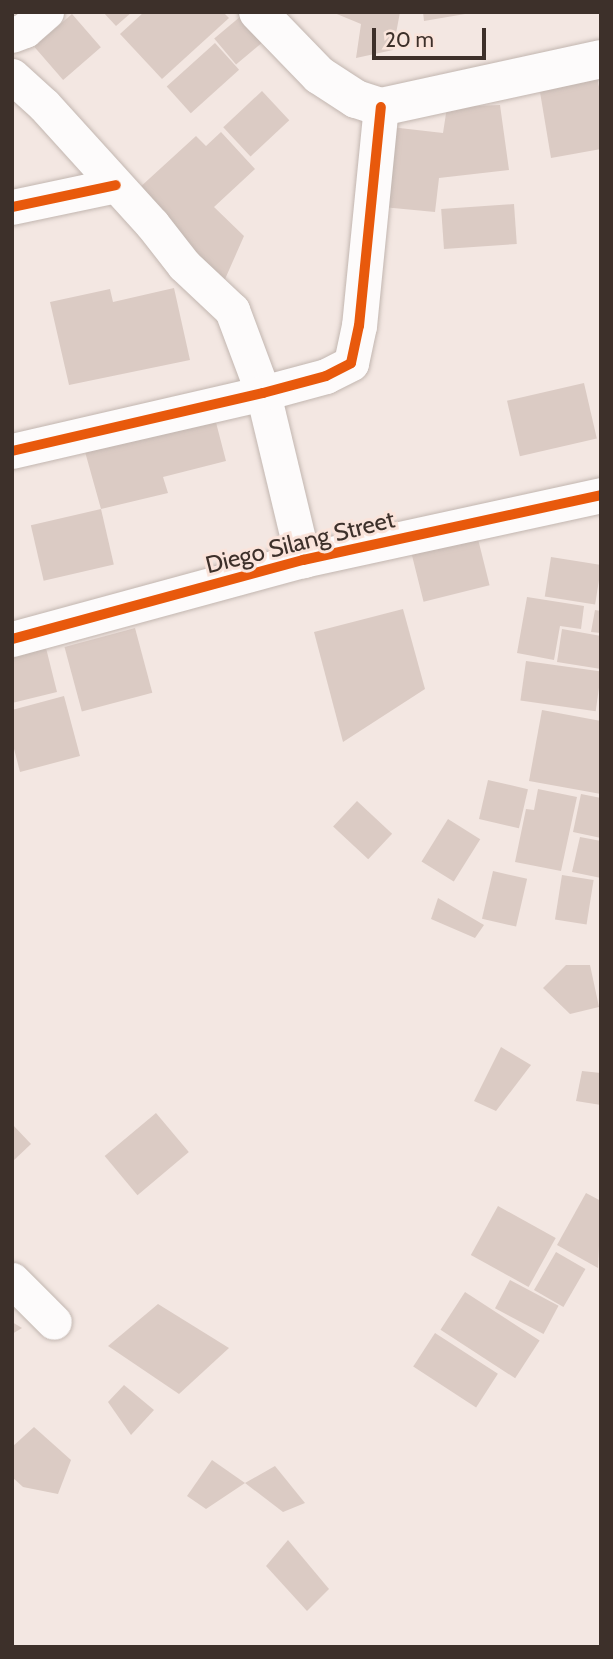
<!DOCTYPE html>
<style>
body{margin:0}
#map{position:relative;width:613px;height:1659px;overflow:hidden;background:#f3e7e2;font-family:Cabin,sans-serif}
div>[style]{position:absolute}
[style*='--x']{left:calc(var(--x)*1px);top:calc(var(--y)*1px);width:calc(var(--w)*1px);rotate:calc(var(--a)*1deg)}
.building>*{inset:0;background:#dbcbc4;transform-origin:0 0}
.roads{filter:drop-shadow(0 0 2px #c2b6b0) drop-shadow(0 0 2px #c2b6b0)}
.minor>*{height:35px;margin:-17.5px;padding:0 17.5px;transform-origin:17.5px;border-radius:17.5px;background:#fdfbfb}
.tertiary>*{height:38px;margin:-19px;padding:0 19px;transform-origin:19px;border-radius:19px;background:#fdfbfb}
.cycleway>*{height:10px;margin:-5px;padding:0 5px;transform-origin:5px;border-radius:5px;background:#e8590c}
span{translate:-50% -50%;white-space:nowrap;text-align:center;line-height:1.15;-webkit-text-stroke:6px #fae4db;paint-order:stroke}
.street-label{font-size:24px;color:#3d302a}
.frame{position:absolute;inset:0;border:14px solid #3d302a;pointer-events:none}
.scale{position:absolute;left:372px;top:28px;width:114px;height:32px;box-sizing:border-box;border:4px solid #3d302a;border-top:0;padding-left:9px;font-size:21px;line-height:24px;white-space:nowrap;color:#3d302a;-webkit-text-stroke:5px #fae4db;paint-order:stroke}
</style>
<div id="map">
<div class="building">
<div style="clip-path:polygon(103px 12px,132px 12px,116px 26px)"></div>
<div style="clip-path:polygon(144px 12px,223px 12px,229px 18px,162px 79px,120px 34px)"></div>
<div style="clip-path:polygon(332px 12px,400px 12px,393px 50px,356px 58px,361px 24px)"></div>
<div style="clip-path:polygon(423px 12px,465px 12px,465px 14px,424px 21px)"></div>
<div style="left:72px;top:14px;width:44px;height:50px;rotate:49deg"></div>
<div style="left:241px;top:16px;width:34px;height:35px;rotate:50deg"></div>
<div style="left:215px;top:43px;width:36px;height:65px;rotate:48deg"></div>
<div style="clip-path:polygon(597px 76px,601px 98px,601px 149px,551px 158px,539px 86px)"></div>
<div style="left:262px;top:91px;width:40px;height:53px;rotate:47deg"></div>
<div style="clip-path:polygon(500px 105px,509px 170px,439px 178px,435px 212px,372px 206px,382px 126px,443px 133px,447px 107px)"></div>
<div style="clip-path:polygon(221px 132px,255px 169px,214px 207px,244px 236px,222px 286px,138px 189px,196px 136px,206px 146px)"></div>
<div style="left:514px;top:204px;width:40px;height:73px;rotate:86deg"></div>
<div style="clip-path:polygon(174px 288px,190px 360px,69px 385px,50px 302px,110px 289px,113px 302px)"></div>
<div style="left:584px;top:383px;width:57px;height:79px;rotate:77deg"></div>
<div style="clip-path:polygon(212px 407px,226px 461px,163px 477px,168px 493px,101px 509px,82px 441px)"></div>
<div style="left:101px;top:509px;width:57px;height:72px;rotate:77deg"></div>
<div style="left:476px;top:531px;width:56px;height:68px;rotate:76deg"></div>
<div style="left:551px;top:557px;width:51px;height:40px;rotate:9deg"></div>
<div style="clip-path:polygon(527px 597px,584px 606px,581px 629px,560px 626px,554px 660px,517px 653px)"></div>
<div style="clip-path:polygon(403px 609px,425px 689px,343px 742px,314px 632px)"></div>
<div style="clip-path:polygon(595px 610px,601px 611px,601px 633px,591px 632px)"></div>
<div style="left:135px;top:628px;width:67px;height:73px;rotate:75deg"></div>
<div style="clip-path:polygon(562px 629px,601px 636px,601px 669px,557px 662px)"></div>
<div style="clip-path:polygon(43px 636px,57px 692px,12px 703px,12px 643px)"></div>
<div style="left:526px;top:661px;width:76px;height:40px;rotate:8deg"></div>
<div style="clip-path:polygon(64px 696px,80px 756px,20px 772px,12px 741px,12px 710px)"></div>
<div style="clip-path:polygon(542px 710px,601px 721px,601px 794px,529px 781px)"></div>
<div style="left:488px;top:780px;width:41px;height:40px;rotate:13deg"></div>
<div style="clip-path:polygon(538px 789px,577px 797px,561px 871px,515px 862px,526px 809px,534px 810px)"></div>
<div style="clip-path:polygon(581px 794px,601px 798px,601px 838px,573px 832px)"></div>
<div style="left:357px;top:801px;width:48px;height:35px;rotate:43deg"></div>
<div style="left:448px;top:819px;width:38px;height:50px;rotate:32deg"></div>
<div style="clip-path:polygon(580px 837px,601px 841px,601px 878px,572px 872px)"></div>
<div style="left:493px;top:871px;width:35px;height:49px;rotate:13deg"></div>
<div style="left:562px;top:875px;width:32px;height:45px;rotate:9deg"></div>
<div style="clip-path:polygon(438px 898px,484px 925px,475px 938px,431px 919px)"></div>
<div style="clip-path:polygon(566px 965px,590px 965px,599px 1007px,570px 1014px,543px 988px)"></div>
<div style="clip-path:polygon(501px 1047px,531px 1065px,496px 1111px,474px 1101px)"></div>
<div style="clip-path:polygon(582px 1071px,601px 1073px,601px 1105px,576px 1101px)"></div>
<div style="left:156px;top:1113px;width:51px;height:67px;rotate:50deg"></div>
<div style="clip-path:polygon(12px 1124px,31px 1144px,12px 1162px)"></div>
<div style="clip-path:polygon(586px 1193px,601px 1201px,598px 1268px,557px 1245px)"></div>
<div style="left:498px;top:1206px;width:66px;height:56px;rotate:29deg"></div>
<div style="left:556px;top:1252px;width:34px;height:44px;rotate:30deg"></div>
<div style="left:510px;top:1280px;width:55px;height:32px;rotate:28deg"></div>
<div style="left:465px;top:1292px;width:89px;height:45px;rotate:33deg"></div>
<div style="clip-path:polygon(158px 1304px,229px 1348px,179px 1394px,108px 1346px)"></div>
<div style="clip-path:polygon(12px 1322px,22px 1328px,12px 1334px)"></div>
<div style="left:435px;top:1333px;width:75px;height:40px;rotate:33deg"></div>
<div style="clip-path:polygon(124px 1385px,154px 1410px,131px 1435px,108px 1402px)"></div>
<div style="clip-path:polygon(34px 1427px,71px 1460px,58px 1494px,23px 1487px,12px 1477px,12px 1447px)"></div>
<div style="clip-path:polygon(212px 1460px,245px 1483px,206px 1509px,187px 1496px)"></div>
<div style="clip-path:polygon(275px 1466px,305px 1503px,283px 1512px,245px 1483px)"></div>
<div style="clip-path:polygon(288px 1540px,329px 1589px,307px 1611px,266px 1566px)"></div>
</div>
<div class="roads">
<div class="minor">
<div style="--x:12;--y:35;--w:14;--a:-21"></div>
<div style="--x:25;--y:30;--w:28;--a:-41"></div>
<div style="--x:12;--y:76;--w:43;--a:42.2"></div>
<div style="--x:44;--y:105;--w:161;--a:47.8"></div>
<div style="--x:152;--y:224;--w:52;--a:52"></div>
<div style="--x:184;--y:265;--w:66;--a:43.2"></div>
<div style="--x:232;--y:310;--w:89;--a:69.5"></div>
<div style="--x:263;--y:393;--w:172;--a:76.5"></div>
<div style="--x:12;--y:207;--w:106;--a:-11.9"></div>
<div style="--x:12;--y:451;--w:258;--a:-13"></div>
<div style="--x:263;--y:393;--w:65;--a:-15.1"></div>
<div style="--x:326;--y:376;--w:28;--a:-27"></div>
<div style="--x:351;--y:363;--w:38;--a:-78"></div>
<div style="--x:359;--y:326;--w:220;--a:-84.3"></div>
<div style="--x:12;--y:639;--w:302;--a:-15.2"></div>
<div style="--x:303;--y:560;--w:305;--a:-12.3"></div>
<div style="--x:12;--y:1280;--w:59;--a:45"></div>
</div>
<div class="tertiary">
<div style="--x:258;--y:12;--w:88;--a:45.9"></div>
<div style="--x:319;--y:75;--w:44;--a:33"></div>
<div style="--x:356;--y:99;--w:26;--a:18"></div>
<div style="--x:381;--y:107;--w:225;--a:-12.3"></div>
</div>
</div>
<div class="cycleway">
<div style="--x:12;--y:207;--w:106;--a:-11.9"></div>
<div style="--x:12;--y:451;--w:258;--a:-13"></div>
<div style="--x:263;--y:393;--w:65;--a:-15.1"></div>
<div style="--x:326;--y:376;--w:28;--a:-27"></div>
<div style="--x:351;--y:363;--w:38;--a:-78"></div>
<div style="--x:359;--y:326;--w:220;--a:-84.3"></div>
<div style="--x:12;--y:639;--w:302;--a:-15.2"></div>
<div style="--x:303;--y:560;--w:305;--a:-12.3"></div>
</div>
<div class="street-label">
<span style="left:300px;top:542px;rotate:-14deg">Diego Silang Street</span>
</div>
<div class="frame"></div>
<div class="scale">20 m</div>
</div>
